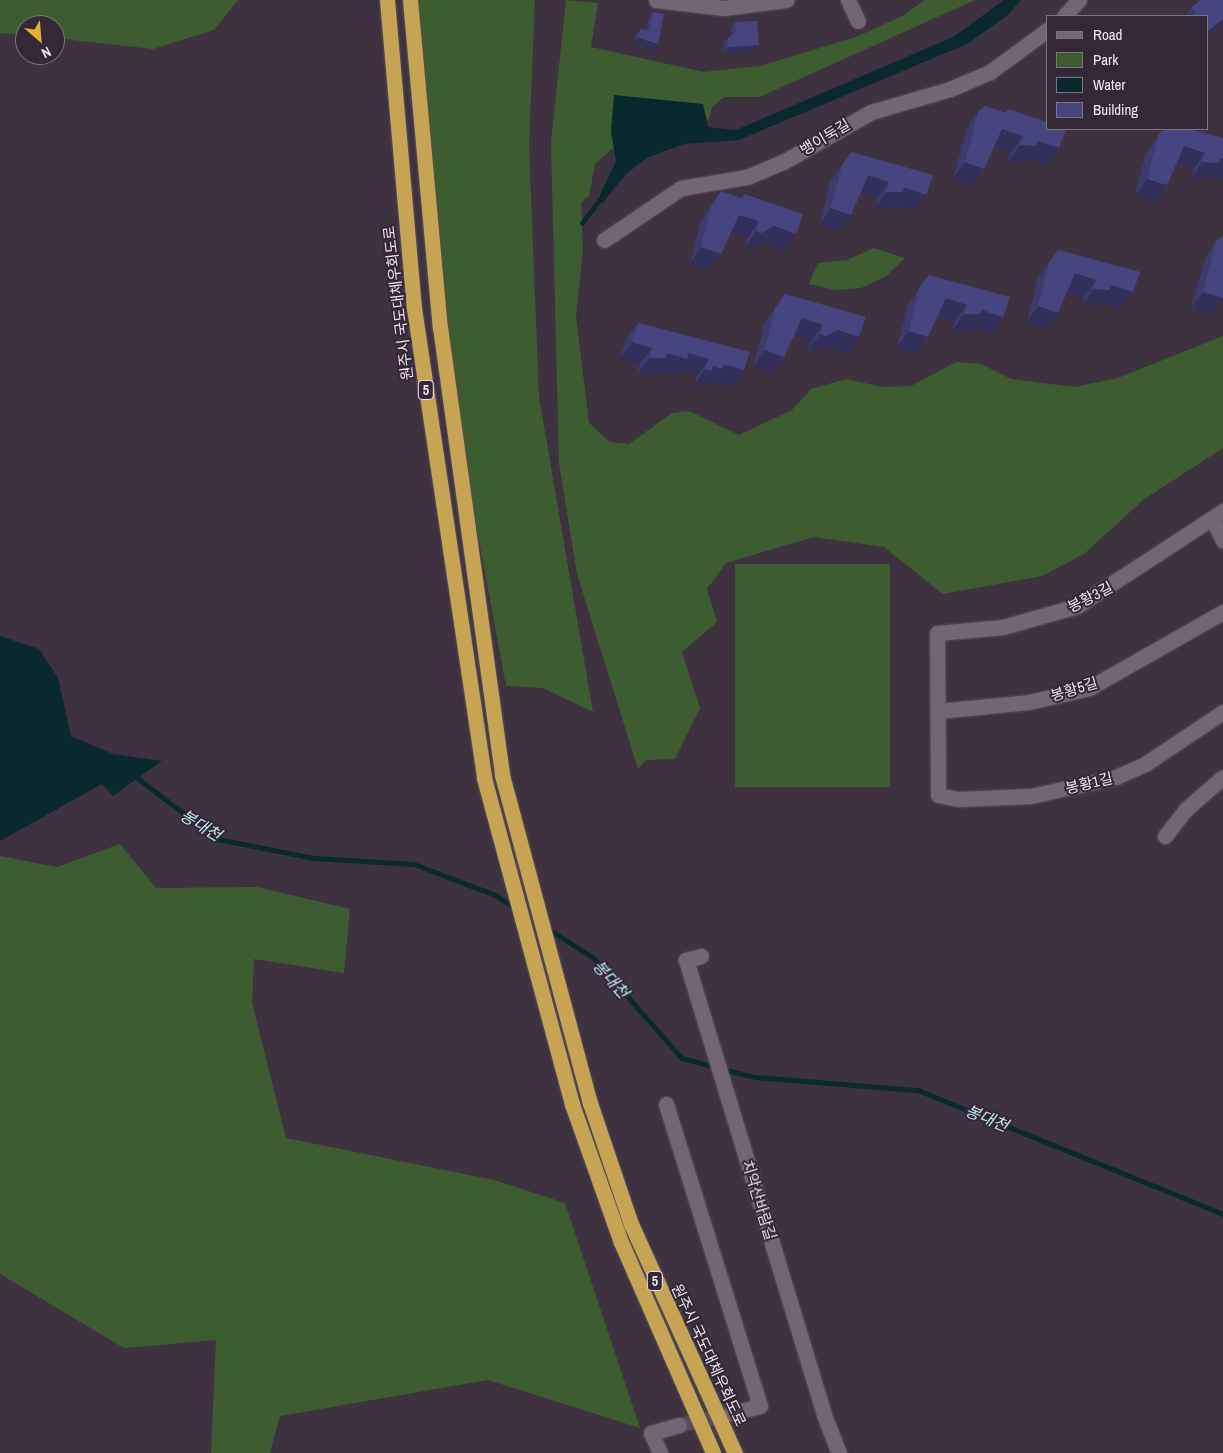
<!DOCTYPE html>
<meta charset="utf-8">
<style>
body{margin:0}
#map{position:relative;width:1223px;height:1453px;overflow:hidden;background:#3e3241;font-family:"Archivo Narrow","Noto Sans KR",sans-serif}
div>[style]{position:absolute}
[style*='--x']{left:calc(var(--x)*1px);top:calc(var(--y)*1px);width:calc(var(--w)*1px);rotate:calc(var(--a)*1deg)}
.green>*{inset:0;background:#3d5d31;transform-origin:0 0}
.water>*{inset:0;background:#09292f}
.stream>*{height:4.5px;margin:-2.25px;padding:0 2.25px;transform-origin:2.25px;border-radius:2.25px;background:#09292f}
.minor-tunnel>*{height:15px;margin-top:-7.5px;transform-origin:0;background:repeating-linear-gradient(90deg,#584d5b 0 15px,transparent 0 23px)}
.roads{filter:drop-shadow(0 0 1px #594f5b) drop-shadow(0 0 1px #594f5b)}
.minor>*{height:15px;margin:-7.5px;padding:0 7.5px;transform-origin:7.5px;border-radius:7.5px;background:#726575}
.highway>*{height:15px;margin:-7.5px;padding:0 7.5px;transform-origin:7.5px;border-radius:7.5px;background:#c7a453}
.wall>*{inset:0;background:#3d3b6e}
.shaded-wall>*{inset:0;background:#32305a}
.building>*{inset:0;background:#474580}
span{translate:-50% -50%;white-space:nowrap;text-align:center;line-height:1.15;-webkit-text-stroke:4px #342836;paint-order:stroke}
.shield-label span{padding:1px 4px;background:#342836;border:1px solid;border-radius:4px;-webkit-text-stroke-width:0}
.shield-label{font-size:14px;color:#eee7f0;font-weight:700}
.street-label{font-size:15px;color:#eee7f0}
.water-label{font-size:16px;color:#beedf7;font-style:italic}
.legend{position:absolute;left:1046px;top:15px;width:162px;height:115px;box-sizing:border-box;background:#342836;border:1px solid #7e7480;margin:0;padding:6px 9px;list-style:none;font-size:15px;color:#eee7f0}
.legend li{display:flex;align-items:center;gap:10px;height:25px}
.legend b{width:25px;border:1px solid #7e7480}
.north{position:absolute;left:15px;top:15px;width:50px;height:50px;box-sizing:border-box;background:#342836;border:1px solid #7e7480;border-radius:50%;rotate:153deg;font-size:14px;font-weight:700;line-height:20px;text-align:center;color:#eee7f0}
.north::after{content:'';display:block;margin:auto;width:18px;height:22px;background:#e2af34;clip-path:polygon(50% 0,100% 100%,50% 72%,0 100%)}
</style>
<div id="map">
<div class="green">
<div style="clip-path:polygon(0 0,238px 0,214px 30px,153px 49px,55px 38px,55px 25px,25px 25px,25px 35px,0 33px)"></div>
<div style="clip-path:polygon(418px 0,535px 0,529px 146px,539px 397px,593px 712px,543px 688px,506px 686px,463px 454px,439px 251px)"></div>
<div style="clip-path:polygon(566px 0,598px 3px,591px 47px,704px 72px,760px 66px,856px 37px,904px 15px,925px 0,975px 0,760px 97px,724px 97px,712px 107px,709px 119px,613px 148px,595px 164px,589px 196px,581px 202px,583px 250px,576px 317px,589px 423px,610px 442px,629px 444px,672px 413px,689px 411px,739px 435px,792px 410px,811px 389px,846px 379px,882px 387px,911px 386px,956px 362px,981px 364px,1011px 379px,1075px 387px,1118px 378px,1223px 336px,1223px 448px,1143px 500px,1084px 554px,1042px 576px,943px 594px,884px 547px,814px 537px,726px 563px,707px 589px,717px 622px,682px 652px,700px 708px,675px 759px,646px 760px,638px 769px,577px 574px,559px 463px,551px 142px)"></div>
<div style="clip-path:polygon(874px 248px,905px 258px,886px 276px,861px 288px,835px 290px,809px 284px,818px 263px,847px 260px)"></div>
<div style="left:735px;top:564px;width:155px;height:223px"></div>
<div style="clip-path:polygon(120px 844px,156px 888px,257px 887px,350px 909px,344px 973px,254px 959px,252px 1003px,286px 1138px,494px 1180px,565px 1203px,640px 1428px,488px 1380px,280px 1416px,270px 1453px,211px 1453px,216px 1340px,124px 1348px,0 1274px,0 856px,57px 867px)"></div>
</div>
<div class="water">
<div style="clip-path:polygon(1004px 0,1021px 0,1008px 15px,967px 44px,739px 140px,684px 144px,647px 158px,626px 174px,602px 204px,600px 195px,616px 161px,611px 132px,614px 95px,703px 104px,708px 127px,736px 130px,953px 37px)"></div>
<div style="clip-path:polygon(0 636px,39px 649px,58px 678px,71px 736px,113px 754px,162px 761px,113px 796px,102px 784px,0 841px)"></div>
</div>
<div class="stream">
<div style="--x:582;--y:223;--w:36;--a:-53"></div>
<div style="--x:135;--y:776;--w:104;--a:37.2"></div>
<div style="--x:218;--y:839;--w:98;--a:11.2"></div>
<div style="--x:314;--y:858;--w:100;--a:3.4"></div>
<div style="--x:414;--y:864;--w:87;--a:20.9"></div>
<div style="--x:495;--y:895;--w:22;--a:32"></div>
<div style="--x:548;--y:929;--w:54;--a:32.2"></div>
<div style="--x:594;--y:958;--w:133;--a:48.7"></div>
<div style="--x:682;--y:1058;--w:34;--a:15"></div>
<div style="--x:723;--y:1069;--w:33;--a:14"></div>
<div style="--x:755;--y:1077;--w:164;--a:4.6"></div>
<div style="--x:918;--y:1090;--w:329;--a:22.1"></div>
</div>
<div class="minor-tunnel">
<div style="--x:679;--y:1425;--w:53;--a:-13"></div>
</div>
<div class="roads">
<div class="minor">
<div style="--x:656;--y:0;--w:68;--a:6.7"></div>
<div style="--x:724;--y:8;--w:63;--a:-7.4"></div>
<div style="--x:848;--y:0;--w:23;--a:65"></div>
<div style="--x:1064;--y:16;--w:22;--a:-47"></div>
<div style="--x:604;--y:240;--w:93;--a:-34"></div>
<div style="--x:681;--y:188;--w:67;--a:-9.5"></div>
<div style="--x:747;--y:177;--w:39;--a:-23"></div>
<div style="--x:783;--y:162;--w:101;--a:-29.6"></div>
<div style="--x:871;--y:112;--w:82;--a:-16.2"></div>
<div style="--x:950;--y:89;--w:43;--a:-23"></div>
<div style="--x:990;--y:72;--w:71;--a:-36.4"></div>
<div style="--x:1223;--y:511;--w:174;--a:146.9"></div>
<div style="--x:1077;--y:606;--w:77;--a:164.2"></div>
<div style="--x:1003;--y:627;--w:66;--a:174.8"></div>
<div style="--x:937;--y:633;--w:162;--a:89.6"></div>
<div style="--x:938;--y:795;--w:20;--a:11"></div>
<div style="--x:958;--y:799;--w:73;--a:-2.4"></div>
<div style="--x:1031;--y:796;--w:87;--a:-12.6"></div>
<div style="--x:1116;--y:777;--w:32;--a:-24"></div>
<div style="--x:1145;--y:764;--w:94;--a:-33.7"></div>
<div style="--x:1212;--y:518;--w:25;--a:64"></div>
<div style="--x:938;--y:711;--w:91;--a:-5.6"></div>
<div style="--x:1029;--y:702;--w:62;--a:-13.1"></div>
<div style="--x:1089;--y:688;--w:154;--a:-29.6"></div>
<div style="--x:1165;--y:836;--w:33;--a:-52"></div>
<div style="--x:1185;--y:810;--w:50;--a:-41"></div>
<div style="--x:701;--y:956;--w:16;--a:165"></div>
<div style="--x:686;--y:960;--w:475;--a:73.1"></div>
<div style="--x:824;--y:1415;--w:41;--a:68.5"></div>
<div style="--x:666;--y:1104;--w:316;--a:72.7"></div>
<div style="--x:760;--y:1406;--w:30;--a:166"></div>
<div style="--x:660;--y:1453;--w:22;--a:-114"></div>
<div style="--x:651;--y:1433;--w:29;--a:-16"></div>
</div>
<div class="highway">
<div style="--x:387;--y:0;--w:309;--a:85"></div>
<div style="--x:414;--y:308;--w:475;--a:81.5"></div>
<div style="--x:484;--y:778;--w:338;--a:74.9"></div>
<div style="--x:572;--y:1104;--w:146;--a:70.5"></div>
<div style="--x:621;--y:1242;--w:230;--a:66.4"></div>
<div style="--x:410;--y:0;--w:328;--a:84.8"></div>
<div style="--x:440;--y:327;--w:452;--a:82.1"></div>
<div style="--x:502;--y:775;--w:340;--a:75"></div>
<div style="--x:590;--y:1103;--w:128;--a:71.3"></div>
<div style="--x:631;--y:1224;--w:252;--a:65.6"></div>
</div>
</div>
<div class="wall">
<div style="clip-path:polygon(1223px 0,1223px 23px,1207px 36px,1207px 16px,1185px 16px,1191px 7px)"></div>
<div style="clip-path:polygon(653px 12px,658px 44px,654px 50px,635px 43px,636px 35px,640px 29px,646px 30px,649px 18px)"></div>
<div style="clip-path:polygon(735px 22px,755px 51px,724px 53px,724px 43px,728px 38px,732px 35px,731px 28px)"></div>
<div style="clip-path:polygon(1008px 109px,1048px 165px,1027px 158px,1024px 162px,1008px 162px,1011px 153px,994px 147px,973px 185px,953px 178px,967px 128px,978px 112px,1005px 113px)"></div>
<div style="clip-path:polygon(1163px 129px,1223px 138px,1223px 179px,1210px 175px,1207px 179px,1191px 179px,1194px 169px,1176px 164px,1167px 185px,1155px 202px,1135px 195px,1146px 153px)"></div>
<div style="clip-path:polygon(851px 152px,933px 175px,914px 211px,894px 204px,891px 208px,875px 208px,878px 199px,860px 193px,851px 215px,839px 231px,820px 225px,830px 182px)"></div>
<div style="clip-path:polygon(721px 191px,741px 198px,744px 194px,785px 250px,763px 243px,751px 249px,745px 247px,748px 238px,731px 232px,710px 270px,690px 264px,701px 221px)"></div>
<div style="clip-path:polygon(1216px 241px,1211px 315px,1191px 308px,1205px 258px)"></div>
<div style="clip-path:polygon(1058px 250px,1140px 272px,1121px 309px,1101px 302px,1098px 306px,1082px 306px,1085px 297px,1067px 291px,1058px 313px,1046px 329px,1027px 322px,1037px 280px)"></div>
<div style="clip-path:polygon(929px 275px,1003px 317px,992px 334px,971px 327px,969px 331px,952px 331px,955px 321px,938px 316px,917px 354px,897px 347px,908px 305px)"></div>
<div style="clip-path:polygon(785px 294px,866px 317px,848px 353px,826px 346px,814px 352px,808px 350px,811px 341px,794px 335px,784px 357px,773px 373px,753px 367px,764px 324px)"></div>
<div style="clip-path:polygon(638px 323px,750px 352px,733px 387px,714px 381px,711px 386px,703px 383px,700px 388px,694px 386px,697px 376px,680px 370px,676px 376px,658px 370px,654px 375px,637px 374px,640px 364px,620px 358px,626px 339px)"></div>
</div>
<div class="shaded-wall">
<div style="clip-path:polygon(1223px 19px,1223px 23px,1207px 36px,1207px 33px,1209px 30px)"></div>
<div style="clip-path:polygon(639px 38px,658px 44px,654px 50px,635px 43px)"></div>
<div style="clip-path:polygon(759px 45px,755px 51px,724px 53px,728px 47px)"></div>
<div style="clip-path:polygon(1002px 129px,1023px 136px,1011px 153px,990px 146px)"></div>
<div style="clip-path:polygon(1038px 141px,1059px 148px,1048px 165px,1027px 158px,1024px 162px,1008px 162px,1020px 145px)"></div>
<div style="clip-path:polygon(1184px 146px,1205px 153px,1194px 169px,1173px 162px)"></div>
<div style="clip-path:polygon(1220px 158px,1223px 159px,1223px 179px,1210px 175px,1207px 179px,1191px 179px,1202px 162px)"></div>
<div style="clip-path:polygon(965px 162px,984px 169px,973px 185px,953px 178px)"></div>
<div style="clip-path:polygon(868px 175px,889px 182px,878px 199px,857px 192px)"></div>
<div style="clip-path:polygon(1147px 179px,1167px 185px,1155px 202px,1135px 195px)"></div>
<div style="clip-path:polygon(904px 187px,926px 195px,914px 211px,894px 204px,891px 208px,875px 208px,886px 192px)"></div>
<div style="clip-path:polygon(831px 208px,851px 215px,839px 231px,820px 225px)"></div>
<div style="clip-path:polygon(739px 215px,759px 221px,748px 238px,727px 231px)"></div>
<div style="clip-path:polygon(774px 226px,796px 234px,785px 250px,763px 243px,751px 249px,745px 247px,756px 231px)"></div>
<div style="clip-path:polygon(701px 247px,721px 254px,710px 270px,690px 264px)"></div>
<div style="clip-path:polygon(1075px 273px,1096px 280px,1085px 297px,1064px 290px)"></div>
<div style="clip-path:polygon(1111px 285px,1133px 292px,1121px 309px,1101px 302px,1098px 306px,1082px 306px,1093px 289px)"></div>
<div style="clip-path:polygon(1203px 292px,1223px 298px,1211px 315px,1191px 308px)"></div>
<div style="clip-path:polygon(946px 298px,967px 305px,955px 321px,934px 314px)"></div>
<div style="clip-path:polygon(1038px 306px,1058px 313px,1046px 329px,1027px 322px)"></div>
<div style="clip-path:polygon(982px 310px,1003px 317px,992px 334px,971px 327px,969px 331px,952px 331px,964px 314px)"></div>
<div style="clip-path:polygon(802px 318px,823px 325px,811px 341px,790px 334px)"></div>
<div style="clip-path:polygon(838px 330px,859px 337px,848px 353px,826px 346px,814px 352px,808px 350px,820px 334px)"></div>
<div style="clip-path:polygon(909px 331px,928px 337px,917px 354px,897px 347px)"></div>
<div style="clip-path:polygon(632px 342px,652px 348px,640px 364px,620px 358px)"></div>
<div style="clip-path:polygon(765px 350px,784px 357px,773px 373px,753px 367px)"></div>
<div style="clip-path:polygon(667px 353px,689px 353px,709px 359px,697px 376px,680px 370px,676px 376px,658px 370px,654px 375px,637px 374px,649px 358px)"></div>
<div style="clip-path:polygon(724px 364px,744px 370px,733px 387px,714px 381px,711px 386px,703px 383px,700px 388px,694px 386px,705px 369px)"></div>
</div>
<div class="building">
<div style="clip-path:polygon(1201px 0,1223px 0,1223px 19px,1209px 30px,1207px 28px,1207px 16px,1198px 16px,1191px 7px)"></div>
<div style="clip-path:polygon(653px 12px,664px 14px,658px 44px,639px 38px,640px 29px,649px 31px)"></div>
<div style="clip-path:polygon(757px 21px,759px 45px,728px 47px,728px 38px,736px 32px,735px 22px)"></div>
<div style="clip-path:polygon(985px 106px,1006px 113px,1008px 109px,1047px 122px,1047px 129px,1066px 129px,1059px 148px,1038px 141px,1036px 146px,1020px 145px,1023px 136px,1002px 129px,984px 169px,965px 162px,978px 112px)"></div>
<div style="clip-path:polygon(1163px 129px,1189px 129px,1223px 138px,1223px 159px,1220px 158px,1219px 163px,1202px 162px,1205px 153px,1184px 146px,1167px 185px,1147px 179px,1158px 136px)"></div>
<div style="clip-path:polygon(851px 152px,933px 175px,926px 195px,904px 187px,903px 192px,886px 192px,889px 182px,868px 175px,851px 215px,831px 208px,842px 166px)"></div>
<div style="clip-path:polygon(721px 191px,743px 199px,744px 194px,803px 214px,796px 234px,774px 226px,762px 233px,756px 231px,759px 221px,739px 215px,721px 254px,701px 247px,712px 205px)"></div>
<div style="clip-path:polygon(1223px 236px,1223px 298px,1203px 292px,1216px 241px)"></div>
<div style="clip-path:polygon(1058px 250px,1140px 272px,1133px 292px,1111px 285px,1110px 290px,1093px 289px,1096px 280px,1075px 273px,1058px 313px,1038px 306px,1049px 263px)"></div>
<div style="clip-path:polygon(929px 275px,1010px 297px,1003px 317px,982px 310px,980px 314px,964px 314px,967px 305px,946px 298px,928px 337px,909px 331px,919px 288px)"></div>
<div style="clip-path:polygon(785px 294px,866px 317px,859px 337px,838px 330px,826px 336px,820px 334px,823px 325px,802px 318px,784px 357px,765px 350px,775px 308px)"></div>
<div style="clip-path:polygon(638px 323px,750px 352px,744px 370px,724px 364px,722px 369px,713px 366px,712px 371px,705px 369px,709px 359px,689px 353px,687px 359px,667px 353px,666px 358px,649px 358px,652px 348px,632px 342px)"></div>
</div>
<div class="shield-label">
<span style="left:426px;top:390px">5</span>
<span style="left:655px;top:1281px">5</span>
</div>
<div class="street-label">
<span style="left:825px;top:137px;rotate:-31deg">뱅이둑길</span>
<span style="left:398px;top:303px;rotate:-97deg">원주시 국도대체우회도로</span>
<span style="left:1090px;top:597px;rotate:-27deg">봉황3길</span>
<span style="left:1074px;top:689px;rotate:-17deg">봉황5길</span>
<span style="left:1089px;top:783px;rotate:-13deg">봉황1길</span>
<span style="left:759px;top:1200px;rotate:73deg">치악산바람길</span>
<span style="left:709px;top:1355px;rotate:65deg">원주시 국도대체우회도로</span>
</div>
<div class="water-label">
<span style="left:201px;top:825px;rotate:31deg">봉대천</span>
<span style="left:611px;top:979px;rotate:48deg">봉대천</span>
<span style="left:987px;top:1118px;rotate:22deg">봉대천</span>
</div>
<ul class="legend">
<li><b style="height:6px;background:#726575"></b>Road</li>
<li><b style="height:14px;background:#3d5d31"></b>Park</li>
<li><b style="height:14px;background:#09292f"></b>Water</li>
<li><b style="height:14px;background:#474580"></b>Building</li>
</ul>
<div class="north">N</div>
</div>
